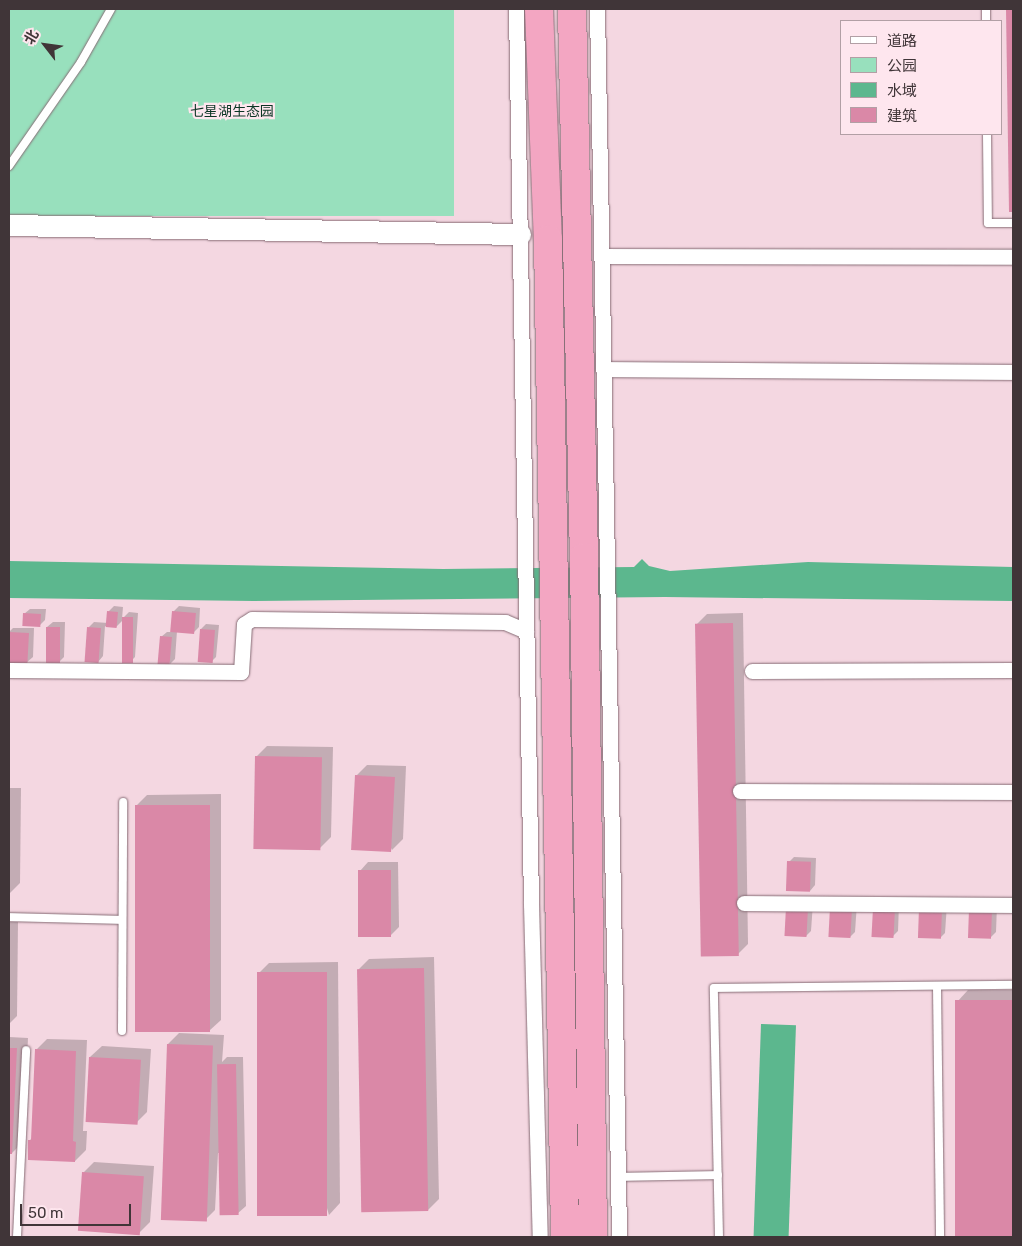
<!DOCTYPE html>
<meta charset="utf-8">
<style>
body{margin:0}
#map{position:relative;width:1022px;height:1246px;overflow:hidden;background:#f4d7e1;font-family:Rubik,"Noto Sans SC",sans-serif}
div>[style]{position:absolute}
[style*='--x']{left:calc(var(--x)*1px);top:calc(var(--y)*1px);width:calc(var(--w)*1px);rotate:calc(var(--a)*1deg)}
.green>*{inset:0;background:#98e0bd;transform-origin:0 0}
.water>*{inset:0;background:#5cb78e;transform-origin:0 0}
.shadow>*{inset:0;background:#0003}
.building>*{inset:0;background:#da88a7;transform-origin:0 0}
.roads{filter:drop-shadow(0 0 1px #866c75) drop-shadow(0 0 1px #866c75)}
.lane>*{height:8px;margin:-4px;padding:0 4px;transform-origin:4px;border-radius:4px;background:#fff}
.street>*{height:15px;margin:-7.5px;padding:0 7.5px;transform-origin:7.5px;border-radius:7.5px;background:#fff}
.secondary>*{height:21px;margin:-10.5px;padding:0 10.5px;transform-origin:10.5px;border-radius:10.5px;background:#fff}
.highway>*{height:28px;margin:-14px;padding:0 14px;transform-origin:14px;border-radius:14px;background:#f3a6c2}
span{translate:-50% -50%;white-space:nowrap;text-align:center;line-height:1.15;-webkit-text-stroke:4.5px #fee6ee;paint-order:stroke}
.park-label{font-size:14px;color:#0b3524}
.frame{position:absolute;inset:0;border:10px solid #403538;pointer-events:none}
.legend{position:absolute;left:840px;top:20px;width:162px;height:115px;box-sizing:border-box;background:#fee6ee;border:1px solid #b29fa5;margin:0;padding:6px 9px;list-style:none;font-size:15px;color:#403538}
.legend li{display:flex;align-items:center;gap:10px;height:25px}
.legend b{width:25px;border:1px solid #b29fa5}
.north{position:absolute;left:20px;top:20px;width:50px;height:50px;-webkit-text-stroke:4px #fee6ee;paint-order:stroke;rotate:300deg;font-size:14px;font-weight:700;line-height:20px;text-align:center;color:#403538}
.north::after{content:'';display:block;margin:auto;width:18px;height:22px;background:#403538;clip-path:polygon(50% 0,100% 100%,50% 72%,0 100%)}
.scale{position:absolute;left:20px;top:1204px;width:111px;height:22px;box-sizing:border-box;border:2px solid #403538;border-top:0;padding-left:6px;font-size:15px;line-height:18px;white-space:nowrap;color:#403538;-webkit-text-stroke:4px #fee6ee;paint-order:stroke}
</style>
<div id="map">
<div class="green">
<div style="left:9px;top:9px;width:445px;height:207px"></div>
</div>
<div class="water">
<div style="clip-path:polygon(642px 559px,649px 566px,670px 571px,808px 562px,1013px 567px,1013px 601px,665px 597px,254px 601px,9px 598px,9px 561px,443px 569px,634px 567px)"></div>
<div style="left:761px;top:1024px;width:35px;height:213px;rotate:2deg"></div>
</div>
<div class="shadow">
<div style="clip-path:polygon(1007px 9px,1013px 9px,1013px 211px,1010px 211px)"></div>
<div style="clip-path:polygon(114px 606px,123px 607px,122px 619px,129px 612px,138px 613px,135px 657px,130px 662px,123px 620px,116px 627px,105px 626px,103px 656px,98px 662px,89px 627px,94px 622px,108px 623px,108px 612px)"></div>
<div style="clip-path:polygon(179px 606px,200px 608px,199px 627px,194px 632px,177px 631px,175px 659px,170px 664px,161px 637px,167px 632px,172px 632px,173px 612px)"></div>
<div style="clip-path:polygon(30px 609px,46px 609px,45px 620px,40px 625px,24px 614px)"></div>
<div style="clip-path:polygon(743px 613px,748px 944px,737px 955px,696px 625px,707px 614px)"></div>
<div style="clip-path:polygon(53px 622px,65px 622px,64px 657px,59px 662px,47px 627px)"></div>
<div style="clip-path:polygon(206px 624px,219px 625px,216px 657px,211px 662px,201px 629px)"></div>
<div style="clip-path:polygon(13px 628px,34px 628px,33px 657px,27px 662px,9px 662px,9px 632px)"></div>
<div style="clip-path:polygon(267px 746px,333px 747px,331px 837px,320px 848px,256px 757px)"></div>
<div style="clip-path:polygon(367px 765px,406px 766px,403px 839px,392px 850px,356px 776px)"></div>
<div style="clip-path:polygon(9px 788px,21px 788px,20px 883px,9px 894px)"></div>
<div style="clip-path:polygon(221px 794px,221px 1020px,209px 1031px,136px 806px,147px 795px)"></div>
<div style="clip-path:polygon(794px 857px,816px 858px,815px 885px,810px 891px,789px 862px)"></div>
<div style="clip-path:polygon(368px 862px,398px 862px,399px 927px,391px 935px,360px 871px)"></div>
<div style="clip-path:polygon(813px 903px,811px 931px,806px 936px,786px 935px)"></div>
<div style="clip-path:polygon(836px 903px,857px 903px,855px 932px,850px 937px)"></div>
<div style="clip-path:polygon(899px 904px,898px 931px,893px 936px,873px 936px)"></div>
<div style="clip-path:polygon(947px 904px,945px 933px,940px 938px,919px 937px)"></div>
<div style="clip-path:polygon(997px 905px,996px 932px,991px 937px,970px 937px)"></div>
<div style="clip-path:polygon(9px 922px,18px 922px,17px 1016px,9px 1024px)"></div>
<div style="clip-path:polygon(434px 957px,439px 1199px,428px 1210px,358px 970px,369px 959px)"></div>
<div style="clip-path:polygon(338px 962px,340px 1203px,329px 1215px,258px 974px,269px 963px)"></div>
<div style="clip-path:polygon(968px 990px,1013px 990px,1013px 1237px,959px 1237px,957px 1002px)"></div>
<div style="clip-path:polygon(179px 1033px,224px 1035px,222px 1062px,227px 1057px,243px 1057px,246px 1206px,237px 1214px,220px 1153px,218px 1153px,215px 1210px,204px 1221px,168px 1044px)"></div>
<div style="clip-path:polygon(9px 1037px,28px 1038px,23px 1142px,12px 1153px,9px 1153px)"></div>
<div style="clip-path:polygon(47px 1039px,87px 1040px,83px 1131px,87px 1131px,86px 1150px,75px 1161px,30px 1140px,33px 1137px,36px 1050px)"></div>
<div style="clip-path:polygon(102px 1046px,151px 1049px,147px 1112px,136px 1123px,90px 1057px)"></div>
<div style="clip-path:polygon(94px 1162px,154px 1166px,150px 1222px,139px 1233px,83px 1173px)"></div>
</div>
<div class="building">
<div style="clip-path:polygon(1006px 9px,1013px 9px,1013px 212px,1009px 212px)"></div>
<div style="left:107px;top:611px;width:11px;height:16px;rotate:5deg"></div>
<div style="left:172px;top:611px;width:24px;height:21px;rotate:5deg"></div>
<div style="left:23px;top:613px;width:18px;height:13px;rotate:3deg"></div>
<div style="left:122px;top:617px;width:11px;height:46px"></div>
<div style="left:733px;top:623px;width:333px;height:38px;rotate:89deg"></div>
<div style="left:46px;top:627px;width:14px;height:36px"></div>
<div style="left:87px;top:627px;width:14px;height:35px;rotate:4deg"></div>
<div style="left:200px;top:629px;width:15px;height:33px;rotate:4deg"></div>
<div style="left:9px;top:632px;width:20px;height:31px;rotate:3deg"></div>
<div style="left:160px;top:636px;width:12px;height:29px;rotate:5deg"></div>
<div style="left:255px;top:756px;width:67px;height:93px;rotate:1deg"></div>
<div style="left:355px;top:775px;width:40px;height:75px;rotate:3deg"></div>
<div style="left:135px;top:805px;width:75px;height:227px"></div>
<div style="left:787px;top:861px;width:24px;height:30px;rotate:2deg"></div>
<div style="left:358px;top:870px;width:33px;height:67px"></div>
<div style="left:786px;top:907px;width:22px;height:29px;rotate:3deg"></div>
<div style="left:830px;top:907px;width:22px;height:30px;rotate:3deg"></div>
<div style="left:873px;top:908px;width:22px;height:29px;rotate:3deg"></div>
<div style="left:919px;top:908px;width:23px;height:30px;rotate:2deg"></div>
<div style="left:969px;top:909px;width:23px;height:29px;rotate:2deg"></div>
<div style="left:424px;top:968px;width:243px;height:67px;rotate:89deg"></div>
<div style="left:327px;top:972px;width:244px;height:70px;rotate:90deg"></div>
<div style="left:1013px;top:1000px;width:237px;height:58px;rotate:90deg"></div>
<div style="left:167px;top:1044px;width:46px;height:176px;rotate:2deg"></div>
<div style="clip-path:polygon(9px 1048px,17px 1048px,12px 1154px,9px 1154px)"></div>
<div style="clip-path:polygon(35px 1049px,76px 1051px,73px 1141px,76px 1142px,75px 1162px,28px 1160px,28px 1140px,31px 1140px)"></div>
<div style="left:89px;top:1057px;width:52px;height:65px;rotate:3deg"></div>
<div style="left:236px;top:1064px;width:151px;height:19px;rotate:89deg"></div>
<div style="left:82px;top:1172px;width:62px;height:59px;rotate:4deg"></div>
</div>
<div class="roads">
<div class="lane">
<div style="--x:986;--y:9;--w:12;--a:90"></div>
<div style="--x:987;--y:134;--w:89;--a:89.4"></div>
<div style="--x:988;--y:223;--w:25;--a:0"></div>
<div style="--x:9;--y:166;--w:126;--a:-55.3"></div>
<div style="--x:81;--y:62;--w:61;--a:-60.5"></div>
<div style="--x:9;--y:917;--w:113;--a:1.5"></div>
<div style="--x:937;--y:986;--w:251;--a:89.3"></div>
<div style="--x:122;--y:1031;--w:229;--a:-89.7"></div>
<div style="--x:618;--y:1177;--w:100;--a:-1.1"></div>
<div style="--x:17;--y:1237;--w:187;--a:-87.2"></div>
<div style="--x:719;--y:1237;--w:249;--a:-91.2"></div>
<div style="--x:714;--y:988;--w:299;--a:-0.6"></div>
</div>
<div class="street">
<div style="--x:516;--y:9;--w:895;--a:89.04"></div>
<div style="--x:531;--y:904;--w:333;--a:88.5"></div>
<div style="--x:597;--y:9;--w:1228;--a:88.97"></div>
<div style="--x:602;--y:256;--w:411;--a:0.1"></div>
<div style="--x:603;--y:369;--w:410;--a:0.4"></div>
<div style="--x:9;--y:670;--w:232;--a:0.5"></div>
<div style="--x:241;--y:672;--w:48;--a:-86.4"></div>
<div style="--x:244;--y:624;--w:9;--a:-32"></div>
<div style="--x:252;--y:619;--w:253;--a:0.7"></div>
<div style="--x:505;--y:622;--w:23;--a:23"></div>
<div style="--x:752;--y:671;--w:261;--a:-0.2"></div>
<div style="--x:740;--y:791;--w:273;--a:0.2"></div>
<div style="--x:744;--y:903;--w:269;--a:0.4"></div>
</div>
<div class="secondary">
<div style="--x:9;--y:225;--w:511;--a:1.01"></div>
</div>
<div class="highway">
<div style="--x:539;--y:9;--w:230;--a:87.8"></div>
<div style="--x:548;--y:239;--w:998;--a:89.02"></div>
<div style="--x:572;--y:9;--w:548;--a:88.75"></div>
<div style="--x:584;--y:557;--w:680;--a:89.24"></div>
</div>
</div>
<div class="park-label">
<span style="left:232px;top:112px">七星湖生态园</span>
</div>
<div class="frame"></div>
<ul class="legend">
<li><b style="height:6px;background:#fff"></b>道路</li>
<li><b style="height:14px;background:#98e0bd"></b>公园</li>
<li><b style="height:14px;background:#5cb78e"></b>水域</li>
<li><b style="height:14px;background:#da88a7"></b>建筑</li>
</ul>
<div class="north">北</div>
<div class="scale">50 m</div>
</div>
